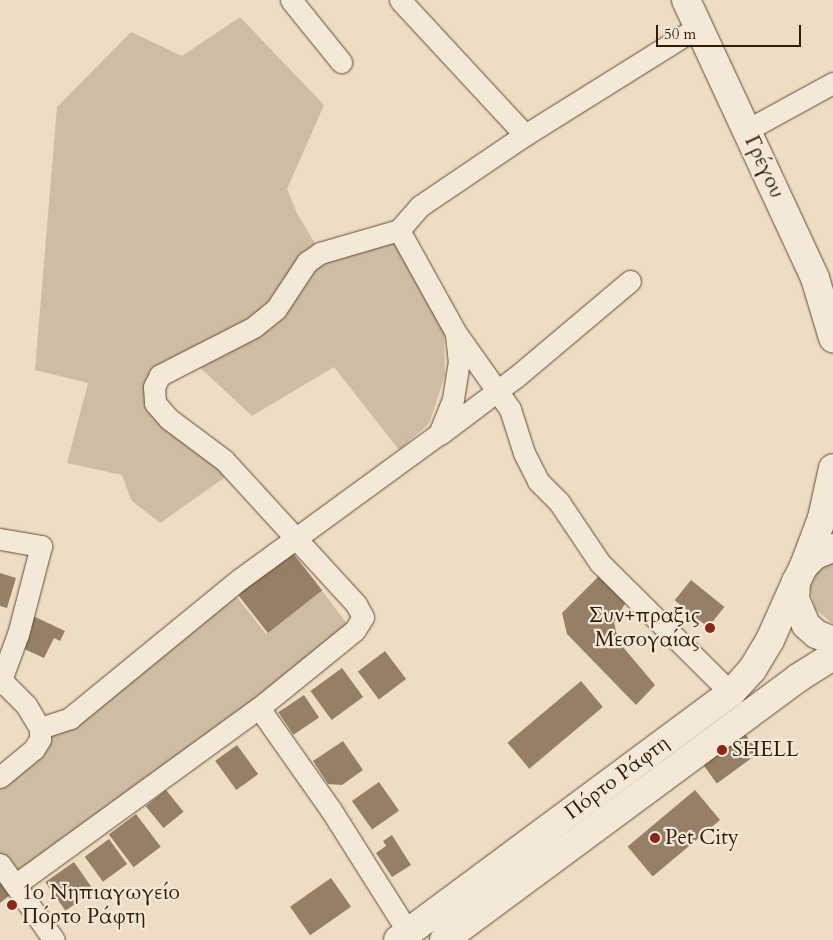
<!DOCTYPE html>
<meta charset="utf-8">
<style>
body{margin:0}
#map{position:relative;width:833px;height:940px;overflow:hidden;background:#eeddc5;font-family:Cardo,serif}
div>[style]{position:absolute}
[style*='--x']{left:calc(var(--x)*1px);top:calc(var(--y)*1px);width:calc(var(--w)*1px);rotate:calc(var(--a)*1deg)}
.green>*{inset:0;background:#cebca4}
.building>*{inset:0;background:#958066;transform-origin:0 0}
.roads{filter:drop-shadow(0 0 1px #624c31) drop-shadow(0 0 1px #624c31)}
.street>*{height:21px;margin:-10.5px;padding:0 10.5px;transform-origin:10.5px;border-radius:10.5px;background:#f4e9d9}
.secondary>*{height:28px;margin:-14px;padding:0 14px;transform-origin:14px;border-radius:14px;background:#f4e9d9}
.dots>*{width:14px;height:14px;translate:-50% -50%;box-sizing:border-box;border:2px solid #f4e9d9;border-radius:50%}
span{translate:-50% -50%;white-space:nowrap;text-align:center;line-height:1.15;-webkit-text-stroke:4.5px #f4e9d9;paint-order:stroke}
.street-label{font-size:21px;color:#341b00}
.poi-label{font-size:21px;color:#341b00}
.right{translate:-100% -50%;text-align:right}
.left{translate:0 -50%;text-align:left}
.scale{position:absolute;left:656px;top:25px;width:145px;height:22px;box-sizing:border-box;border:2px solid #341b00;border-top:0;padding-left:6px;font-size:15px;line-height:18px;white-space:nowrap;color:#341b00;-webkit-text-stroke:4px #f4e9d9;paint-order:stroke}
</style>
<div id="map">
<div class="green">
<div style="clip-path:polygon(240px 17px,324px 105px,287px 189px,297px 213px,320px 252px,391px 232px,444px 332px,445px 375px,429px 424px,399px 450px,334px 367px,252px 416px,195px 363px,151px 390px,234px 471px,160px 523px,131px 500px,122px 475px,67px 463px,88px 383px,35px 370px,57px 107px,131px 32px,182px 56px)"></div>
<div style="clip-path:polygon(833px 560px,833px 624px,815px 609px,810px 588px,817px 571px)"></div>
<div style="clip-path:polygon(322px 591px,349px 626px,17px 887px,0 865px,0 774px,233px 592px,266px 634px)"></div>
</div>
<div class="building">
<div style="left:289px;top:548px;width:54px;height:69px;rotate:52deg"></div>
<div style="clip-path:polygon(0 573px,16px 578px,7px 608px,0 606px)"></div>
<div style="clip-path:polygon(599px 576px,626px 602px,614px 622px,618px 641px,655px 685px,636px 705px,567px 634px,562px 613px)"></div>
<div style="left:691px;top:580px;width:43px;height:26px;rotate:39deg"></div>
<div style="clip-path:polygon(33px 616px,65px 631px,60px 641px,54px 638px,44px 658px,22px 648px,32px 629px,28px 627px)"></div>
<div style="left:385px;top:651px;width:35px;height:34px;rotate:53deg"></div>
<div style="left:342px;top:668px;width:36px;height:39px;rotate:54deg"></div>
<div style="left:581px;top:681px;width:34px;height:96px;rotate:50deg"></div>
<div style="left:304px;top:695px;width:27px;height:31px;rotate:56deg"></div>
<div style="left:743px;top:731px;width:27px;height:52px;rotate:54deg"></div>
<div style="clip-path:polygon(343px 741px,363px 770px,342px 785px,328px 784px,313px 761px)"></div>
<div style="left:237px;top:745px;width:36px;height:27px;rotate:54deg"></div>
<div style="left:379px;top:782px;width:35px;height:33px;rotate:55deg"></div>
<div style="left:166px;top:790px;width:28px;height:26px;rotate:51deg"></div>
<div style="left:695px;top:790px;width:39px;height:88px;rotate:50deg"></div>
<div style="left:136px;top:814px;width:41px;height:34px;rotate:53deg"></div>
<div style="clip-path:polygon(392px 835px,411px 865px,392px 877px,376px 853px,386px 846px,383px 841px)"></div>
<div style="left:109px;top:839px;width:31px;height:30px;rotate:54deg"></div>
<div style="left:74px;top:862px;width:35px;height:35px;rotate:55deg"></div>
<div style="left:331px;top:878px;width:35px;height:50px;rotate:55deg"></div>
<div style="clip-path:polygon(0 881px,10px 895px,0 903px)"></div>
</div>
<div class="roads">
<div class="street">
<div style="--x:291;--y:0;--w:80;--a:51.1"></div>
<div style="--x:400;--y:0;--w:184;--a:47.2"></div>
<div style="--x:747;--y:130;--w:98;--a:-28.7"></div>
<div style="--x:399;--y:230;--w:82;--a:163.8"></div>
<div style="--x:320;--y:253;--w:16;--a:145"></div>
<div style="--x:307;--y:262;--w:56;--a:123.4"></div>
<div style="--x:276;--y:309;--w:28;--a:141"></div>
<div style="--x:254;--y:327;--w:106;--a:152.9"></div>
<div style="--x:160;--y:375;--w:13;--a:117"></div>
<div style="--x:154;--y:387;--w:16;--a:86"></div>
<div style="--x:155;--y:403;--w:21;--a:49"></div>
<div style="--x:169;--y:419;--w:69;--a:36.7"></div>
<div style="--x:224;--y:460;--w:195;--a:47.5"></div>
<div style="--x:356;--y:604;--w:15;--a:62"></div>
<div style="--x:363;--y:617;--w:15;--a:122"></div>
<div style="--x:355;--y:630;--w:124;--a:140.9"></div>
<div style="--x:259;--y:708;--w:125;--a:54.8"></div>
<div style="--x:331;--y:810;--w:144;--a:57.7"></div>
<div style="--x:456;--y:333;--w:93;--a:54.6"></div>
<div style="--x:510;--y:409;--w:46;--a:72.3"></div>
<div style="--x:524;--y:453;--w:31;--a:63"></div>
<div style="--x:538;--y:481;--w:30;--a:45"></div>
<div style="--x:559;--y:502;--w:73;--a:56.1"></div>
<div style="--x:600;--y:563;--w:185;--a:44.8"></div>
<div style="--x:440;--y:434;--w:95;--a:-36.9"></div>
<div style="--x:516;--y:377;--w:149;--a:-40.1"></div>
<div style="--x:0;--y:539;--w:42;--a:9.7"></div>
<div style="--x:41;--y:546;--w:91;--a:104.6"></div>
<div style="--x:18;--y:634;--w:49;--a:110.3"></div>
<div style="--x:0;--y:679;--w:37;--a:45"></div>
<div style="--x:26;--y:705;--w:27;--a:59"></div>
<div style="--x:40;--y:728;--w:11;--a:90"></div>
<div style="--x:40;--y:739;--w:12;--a:121"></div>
<div style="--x:34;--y:749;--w:44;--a:140.5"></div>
<div style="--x:40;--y:728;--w:32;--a:-18"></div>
<div style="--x:70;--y:718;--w:220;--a:-39.3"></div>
<div style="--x:240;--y:579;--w:246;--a:-36.1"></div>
<div style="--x:439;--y:434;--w:38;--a:-68"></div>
<div style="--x:453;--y:399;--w:36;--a:-81"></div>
<div style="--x:459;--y:363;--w:30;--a:-96"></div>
<div style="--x:456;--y:333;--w:118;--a:-119"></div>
<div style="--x:399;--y:230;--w:32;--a:-49"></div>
<div style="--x:420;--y:206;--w:127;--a:-34.1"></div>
<div style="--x:525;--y:135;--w:204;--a:-32"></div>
<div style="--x:0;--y:864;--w:93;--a:54.6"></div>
<div style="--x:15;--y:885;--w:301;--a:-36"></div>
</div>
<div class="secondary">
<div style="--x:686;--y:0;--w:306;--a:65.1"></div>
<div style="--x:815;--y:278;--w:63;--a:73.3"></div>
<div style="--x:833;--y:548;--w:19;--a:159"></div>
<div style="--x:815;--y:555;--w:16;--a:135"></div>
<div style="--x:804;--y:566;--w:18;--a:117"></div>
<div style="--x:796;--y:582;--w:17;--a:93"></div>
<div style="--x:795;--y:599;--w:28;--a:67"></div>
<div style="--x:806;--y:625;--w:13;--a:42"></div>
<div style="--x:816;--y:634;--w:18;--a:22"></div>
<div style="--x:804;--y:566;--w:51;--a:-69.4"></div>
<div style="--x:822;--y:518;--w:51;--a:-77.6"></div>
<div style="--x:398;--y:940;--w:415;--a:-36.6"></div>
<div style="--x:731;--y:693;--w:31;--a:-48"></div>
<div style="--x:752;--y:670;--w:35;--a:-59"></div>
<div style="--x:770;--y:640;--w:64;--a:-65.9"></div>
<div style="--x:444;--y:940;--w:440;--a:-36.5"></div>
<div style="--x:798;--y:678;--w:41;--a:-32.2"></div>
</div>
</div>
<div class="dots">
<div style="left:710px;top:628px;background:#8f2418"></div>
<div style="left:722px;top:750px;background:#8f2418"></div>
<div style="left:655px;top:838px;background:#8f2418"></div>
<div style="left:12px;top:905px;background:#8f2418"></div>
</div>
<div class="street-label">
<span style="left:764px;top:167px;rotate:65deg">Γρέγου</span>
<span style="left:617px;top:778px;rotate:-37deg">Πόρτο Ράφτη</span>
</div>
<div class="poi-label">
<span class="right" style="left:700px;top:628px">Συν+πραξις<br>Μεσογαίας</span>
<span class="left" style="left:732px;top:750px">SHELL</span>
<span class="left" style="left:665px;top:838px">Pet City</span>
<span class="left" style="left:22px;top:905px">1ο Νηπιαγωγείο<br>Πόρτο Ράφτη</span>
</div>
<div class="scale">50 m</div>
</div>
